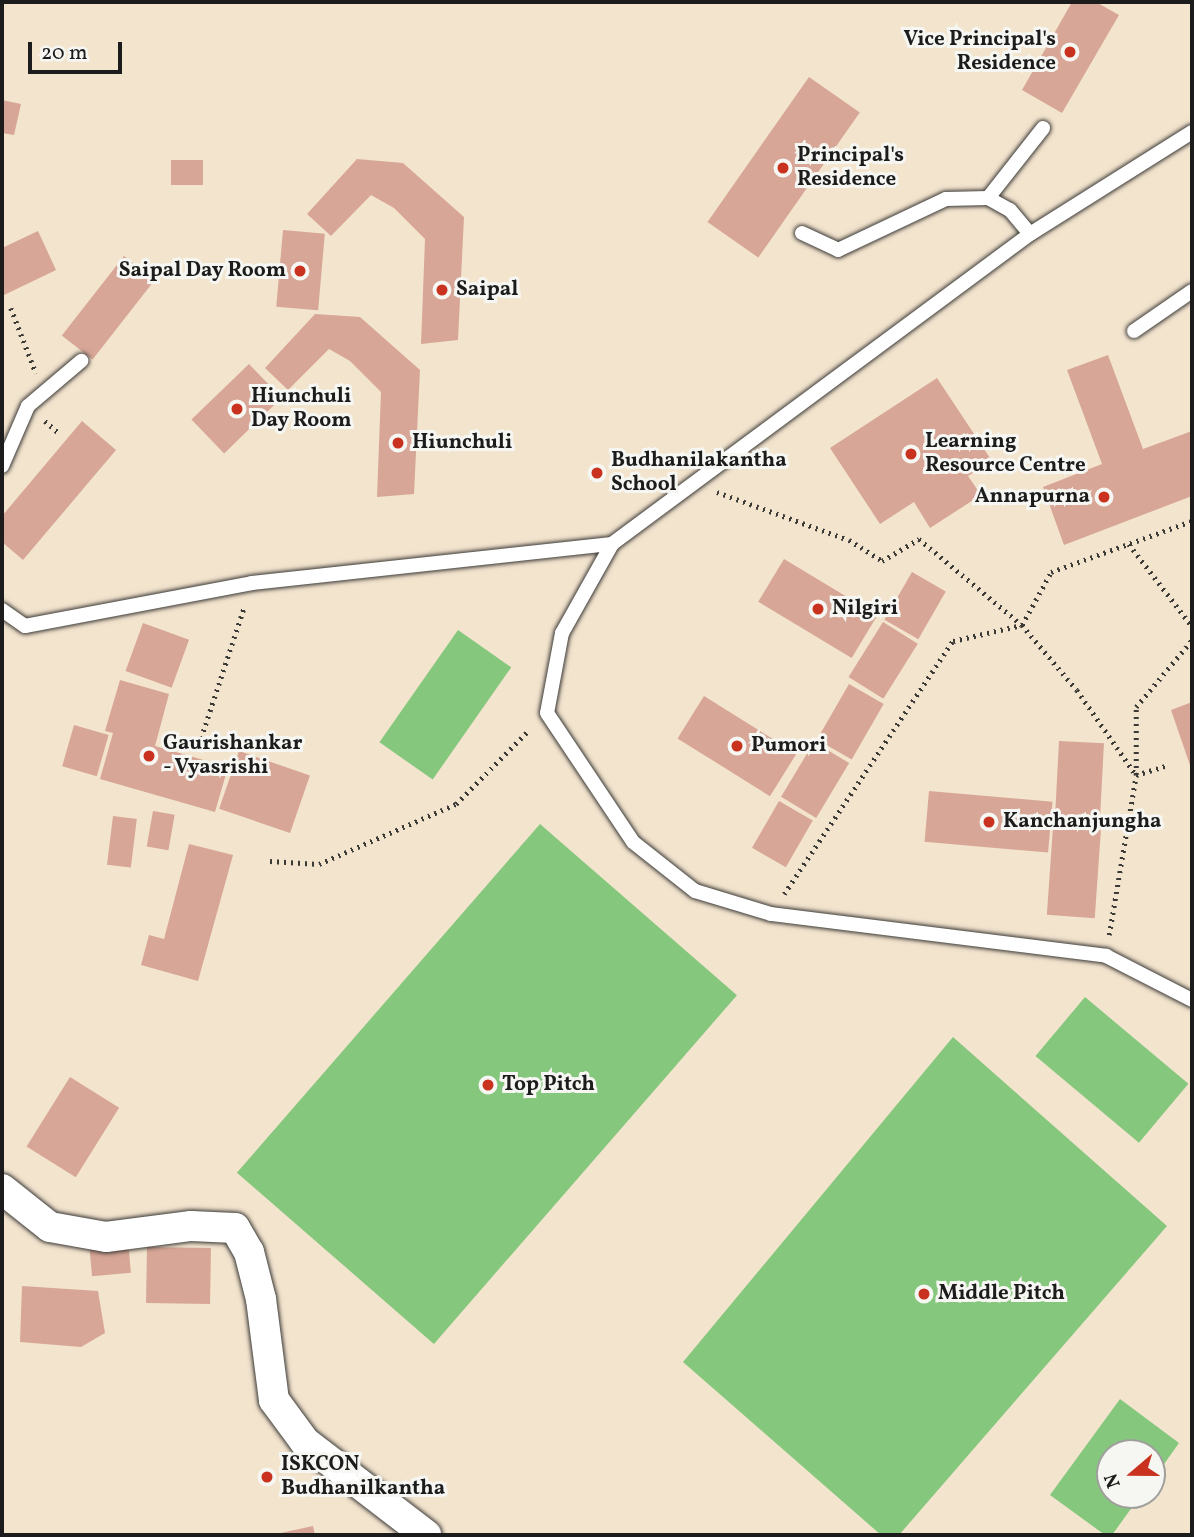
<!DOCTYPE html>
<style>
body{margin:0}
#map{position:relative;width:1194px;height:1537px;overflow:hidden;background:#f3e4ce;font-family:Vollkorn,serif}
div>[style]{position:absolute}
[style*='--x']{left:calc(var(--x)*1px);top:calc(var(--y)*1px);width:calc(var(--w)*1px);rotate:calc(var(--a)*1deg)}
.green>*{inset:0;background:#86c77e;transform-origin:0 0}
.building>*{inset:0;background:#d7a696;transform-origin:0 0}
.path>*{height:4.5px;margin-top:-2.25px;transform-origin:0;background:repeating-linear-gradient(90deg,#3c3a37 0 2px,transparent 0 7px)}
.roads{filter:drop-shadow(0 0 2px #3c3a37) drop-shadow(0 0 2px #3c3a37)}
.service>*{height:14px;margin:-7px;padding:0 7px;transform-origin:7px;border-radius:7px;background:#fff}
.minor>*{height:30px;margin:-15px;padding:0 15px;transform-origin:15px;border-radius:15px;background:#fff}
.dots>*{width:19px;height:19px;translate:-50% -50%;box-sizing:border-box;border:4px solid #f6f6f2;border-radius:50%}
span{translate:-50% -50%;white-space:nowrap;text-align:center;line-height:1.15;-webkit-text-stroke:6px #f6f6f2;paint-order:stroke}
.poi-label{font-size:21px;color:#1c1c1c;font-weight:700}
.right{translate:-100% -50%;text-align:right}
.left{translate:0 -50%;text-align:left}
.frame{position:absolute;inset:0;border:4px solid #1c1c1c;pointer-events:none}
.north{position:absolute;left:1096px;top:1439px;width:70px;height:70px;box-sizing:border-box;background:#f6f6f2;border:2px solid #9f9f9c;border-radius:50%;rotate:250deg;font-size:19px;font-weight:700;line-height:28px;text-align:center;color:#1c1c1c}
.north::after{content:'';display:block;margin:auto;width:24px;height:32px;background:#c8321e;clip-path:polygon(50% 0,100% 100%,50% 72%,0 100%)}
.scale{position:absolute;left:28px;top:42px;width:94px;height:32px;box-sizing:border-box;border:4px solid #1c1c1c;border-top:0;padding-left:9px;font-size:21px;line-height:24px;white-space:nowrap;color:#1c1c1c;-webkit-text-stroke:5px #f6f6f2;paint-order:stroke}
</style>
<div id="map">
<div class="green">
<div style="left:458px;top:630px;width:65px;height:137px;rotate:35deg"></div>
<div style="left:540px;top:824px;width:261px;height:462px;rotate:41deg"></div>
<div style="left:1085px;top:997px;width:135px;height:77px;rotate:40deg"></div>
<div style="clip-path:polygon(953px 1037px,1167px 1226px,899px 1535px,881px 1535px,683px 1362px)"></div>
<div style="clip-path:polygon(1120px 1399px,1179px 1443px,1152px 1481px,1152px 1453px,1110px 1453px,1110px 1495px,1141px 1495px,1112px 1535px,1105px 1535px,1050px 1495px)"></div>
</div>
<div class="building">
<div style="clip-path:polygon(1072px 2px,1096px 2px,1119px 15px,1062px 113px,1022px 90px)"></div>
<div style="left:809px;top:77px;width:62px;height:177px;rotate:35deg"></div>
<div style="clip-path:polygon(2px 100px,21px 104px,14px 135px,2px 133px)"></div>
<div style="clip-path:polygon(357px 159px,403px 163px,464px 217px,458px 340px,421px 344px,425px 239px,394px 208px,371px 195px,331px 236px,307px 214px)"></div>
<div style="left:171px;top:160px;width:32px;height:25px"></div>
<div style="left:283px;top:230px;width:42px;height:77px;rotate:5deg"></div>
<div style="clip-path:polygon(38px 231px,56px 270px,2px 296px,2px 248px)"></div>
<div style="left:124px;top:256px;width:39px;height:101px;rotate:38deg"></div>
<div style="clip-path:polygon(315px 314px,360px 317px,420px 370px,414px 494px,377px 497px,381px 392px,350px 361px,329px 349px,288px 390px,265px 368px)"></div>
<div style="clip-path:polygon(1108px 355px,1143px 449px,1192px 431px,1192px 496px,1064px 545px,1043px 487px,1102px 464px,1067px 370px)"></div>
<div style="left:249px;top:364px;width:47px;height:80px;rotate:46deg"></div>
<div style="clip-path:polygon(937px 378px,992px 461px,968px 476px,981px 495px,930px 528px,914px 502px,880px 524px,830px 448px)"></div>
<div style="clip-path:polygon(82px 421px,116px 450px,23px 560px,2px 542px,2px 516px)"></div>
<div style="left:784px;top:559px;width:109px;height:50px;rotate:31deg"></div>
<div style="left:912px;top:572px;width:39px;height:55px;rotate:30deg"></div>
<div style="left:883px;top:622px;width:41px;height:65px;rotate:32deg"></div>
<div style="left:143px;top:623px;width:49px;height:51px;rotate:20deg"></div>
<div style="clip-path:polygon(120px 680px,169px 694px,155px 746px,228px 767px,215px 812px,100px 779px,113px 733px,105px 731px)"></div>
<div style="left:849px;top:684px;width:40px;height:64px;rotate:30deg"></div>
<div style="left:704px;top:696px;width:109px;height:50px;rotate:32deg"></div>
<div style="clip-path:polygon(1192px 702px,1192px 771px,1171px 710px)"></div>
<div style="left:74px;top:725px;width:36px;height:43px;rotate:16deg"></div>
<div style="left:1059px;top:741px;width:45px;height:85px;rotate:3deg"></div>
<div style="left:814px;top:742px;width:41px;height:64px;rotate:31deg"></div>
<div style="left:239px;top:751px;width:75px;height:61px;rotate:19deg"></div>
<div style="left:929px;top:791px;width:124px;height:51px;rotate:5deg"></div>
<div style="left:779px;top:801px;width:39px;height:54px;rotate:30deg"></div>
<div style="left:153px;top:811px;width:22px;height:36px;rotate:10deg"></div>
<div style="left:113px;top:816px;width:24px;height:49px;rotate:7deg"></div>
<div style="left:1053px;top:827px;width:48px;height:88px;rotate:4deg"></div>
<div style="clip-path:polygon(189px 844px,233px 855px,198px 981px,141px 965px,149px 935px,164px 939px)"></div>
<div style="left:70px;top:1077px;width:58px;height:82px;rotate:32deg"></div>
<div style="left:128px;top:1240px;width:33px;height:39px;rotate:85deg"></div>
<div style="left:147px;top:1247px;width:64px;height:56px;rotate:1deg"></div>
<div style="clip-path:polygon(22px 1286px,98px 1291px,105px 1333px,81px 1347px,20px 1342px)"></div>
<div style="clip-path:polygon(313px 1526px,315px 1535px,276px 1535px,276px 1534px)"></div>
</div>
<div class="path">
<div style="--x:11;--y:308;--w:70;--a:69"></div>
<div style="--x:45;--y:421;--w:20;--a:41"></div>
<div style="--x:717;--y:492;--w:140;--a:20"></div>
<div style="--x:849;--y:540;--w:39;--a:32"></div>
<div style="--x:882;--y:561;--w:43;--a:-30.7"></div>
<div style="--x:919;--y:539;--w:134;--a:39.9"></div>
<div style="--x:1022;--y:625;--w:85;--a:49.8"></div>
<div style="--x:1077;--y:690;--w:103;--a:55.2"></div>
<div style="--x:1136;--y:775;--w:31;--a:-17"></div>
<div style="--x:1129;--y:544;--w:103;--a:52.5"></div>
<div style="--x:201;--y:738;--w:138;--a:-71.8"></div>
<div style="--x:270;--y:861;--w:49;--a:3.5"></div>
<div style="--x:319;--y:864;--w:150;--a:-23.7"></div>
<div style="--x:456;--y:804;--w:105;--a:-45.4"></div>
<div style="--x:784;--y:894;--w:304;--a:-56.3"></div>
<div style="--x:953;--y:641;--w:71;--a:-13.1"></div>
<div style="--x:1022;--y:625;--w:60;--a:-61.3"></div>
<div style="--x:1051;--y:572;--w:150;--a:-19.9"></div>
<div style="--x:1109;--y:935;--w:162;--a:-80.4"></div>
<div style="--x:1136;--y:775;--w:68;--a:-90"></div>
<div style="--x:1136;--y:707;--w:87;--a:-50.1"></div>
</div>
<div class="roads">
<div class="service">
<div style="--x:1192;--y:132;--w:191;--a:147.8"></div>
<div style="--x:1030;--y:234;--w:520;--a:143.44"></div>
<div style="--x:612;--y:544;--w:102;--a:119.3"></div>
<div style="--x:562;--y:633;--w:81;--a:100.6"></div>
<div style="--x:547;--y:713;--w:155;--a:56.3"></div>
<div style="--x:633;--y:842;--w:79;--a:38.3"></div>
<div style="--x:695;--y:891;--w:79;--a:16.8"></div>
<div style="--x:771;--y:914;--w:338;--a:7.1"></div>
<div style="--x:1106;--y:956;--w:97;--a:27.1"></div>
<div style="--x:988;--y:198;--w:89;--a:-51.8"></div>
<div style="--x:802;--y:233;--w:40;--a:25"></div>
<div style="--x:838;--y:250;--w:119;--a:-25.3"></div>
<div style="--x:946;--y:199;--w:42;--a:-1.4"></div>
<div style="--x:988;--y:198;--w:25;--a:29"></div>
<div style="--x:1010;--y:210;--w:31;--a:50"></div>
<div style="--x:1134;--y:331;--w:70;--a:-34.6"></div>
<div style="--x:2;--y:466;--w:65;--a:-66.6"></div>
<div style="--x:28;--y:406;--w:70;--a:-40.3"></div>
<div style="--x:2;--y:610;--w:28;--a:35"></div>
<div style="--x:25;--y:626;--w:231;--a:-10.7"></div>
<div style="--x:252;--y:583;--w:362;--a:-6.2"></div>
</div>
<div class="minor">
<div style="--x:2;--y:1189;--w:61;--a:38.4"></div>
<div style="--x:50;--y:1227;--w:57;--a:10.1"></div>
<div style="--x:106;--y:1237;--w:86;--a:-7.4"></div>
<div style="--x:191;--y:1226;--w:44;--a:2.6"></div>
<div style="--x:235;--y:1228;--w:28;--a:60"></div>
<div style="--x:249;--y:1252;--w:49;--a:75.7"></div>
<div style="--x:261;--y:1299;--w:102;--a:82.7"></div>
<div style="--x:274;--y:1400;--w:52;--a:53.6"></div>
<div style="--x:305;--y:1442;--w:153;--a:37.5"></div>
</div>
</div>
<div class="dots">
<div style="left:1070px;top:52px;background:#c8321e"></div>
<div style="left:783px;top:168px;background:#c8321e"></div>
<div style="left:300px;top:271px;background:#c8321e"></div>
<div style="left:442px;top:290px;background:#c8321e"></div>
<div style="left:237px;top:409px;background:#c8321e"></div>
<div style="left:398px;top:443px;background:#c8321e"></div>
<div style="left:911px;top:454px;background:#c8321e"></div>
<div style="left:597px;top:473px;background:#c8321e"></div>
<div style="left:1104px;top:497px;background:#c8321e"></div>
<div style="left:818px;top:609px;background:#c8321e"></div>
<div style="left:737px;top:746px;background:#c8321e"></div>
<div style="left:149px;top:756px;background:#c8321e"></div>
<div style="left:989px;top:822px;background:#c8321e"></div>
<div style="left:488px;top:1085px;background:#c8321e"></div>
<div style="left:924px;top:1294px;background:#c8321e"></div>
<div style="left:267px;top:1477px;background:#c8321e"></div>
</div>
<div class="poi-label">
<span class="right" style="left:1056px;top:52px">Vice Principal's<br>Residence</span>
<span class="left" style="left:797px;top:168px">Principal's<br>Residence</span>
<span class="right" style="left:286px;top:271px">Saipal Day Room</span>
<span class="left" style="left:456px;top:290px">Saipal</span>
<span class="left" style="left:251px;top:409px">Hiunchuli<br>Day Room</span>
<span class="left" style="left:925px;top:454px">Learning<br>Resource Centre</span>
<span class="left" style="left:412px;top:443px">Hiunchuli</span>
<span class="left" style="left:611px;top:473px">Budhanilakantha<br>School</span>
<span class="right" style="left:1090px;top:497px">Annapurna</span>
<span class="left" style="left:832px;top:609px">Nilgiri</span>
<span class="left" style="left:163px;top:756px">Gaurishankar<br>- Vyasrishi</span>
<span class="left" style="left:751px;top:746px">Pumori</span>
<span class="left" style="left:1003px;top:822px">Kanchanjungha</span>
<span class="left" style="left:502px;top:1085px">Top Pitch</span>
<span class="left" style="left:938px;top:1294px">Middle Pitch</span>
<span class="left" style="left:281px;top:1477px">ISKCON<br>Budhanilkantha</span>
</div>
<div class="frame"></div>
<div class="north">N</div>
<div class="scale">20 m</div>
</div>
